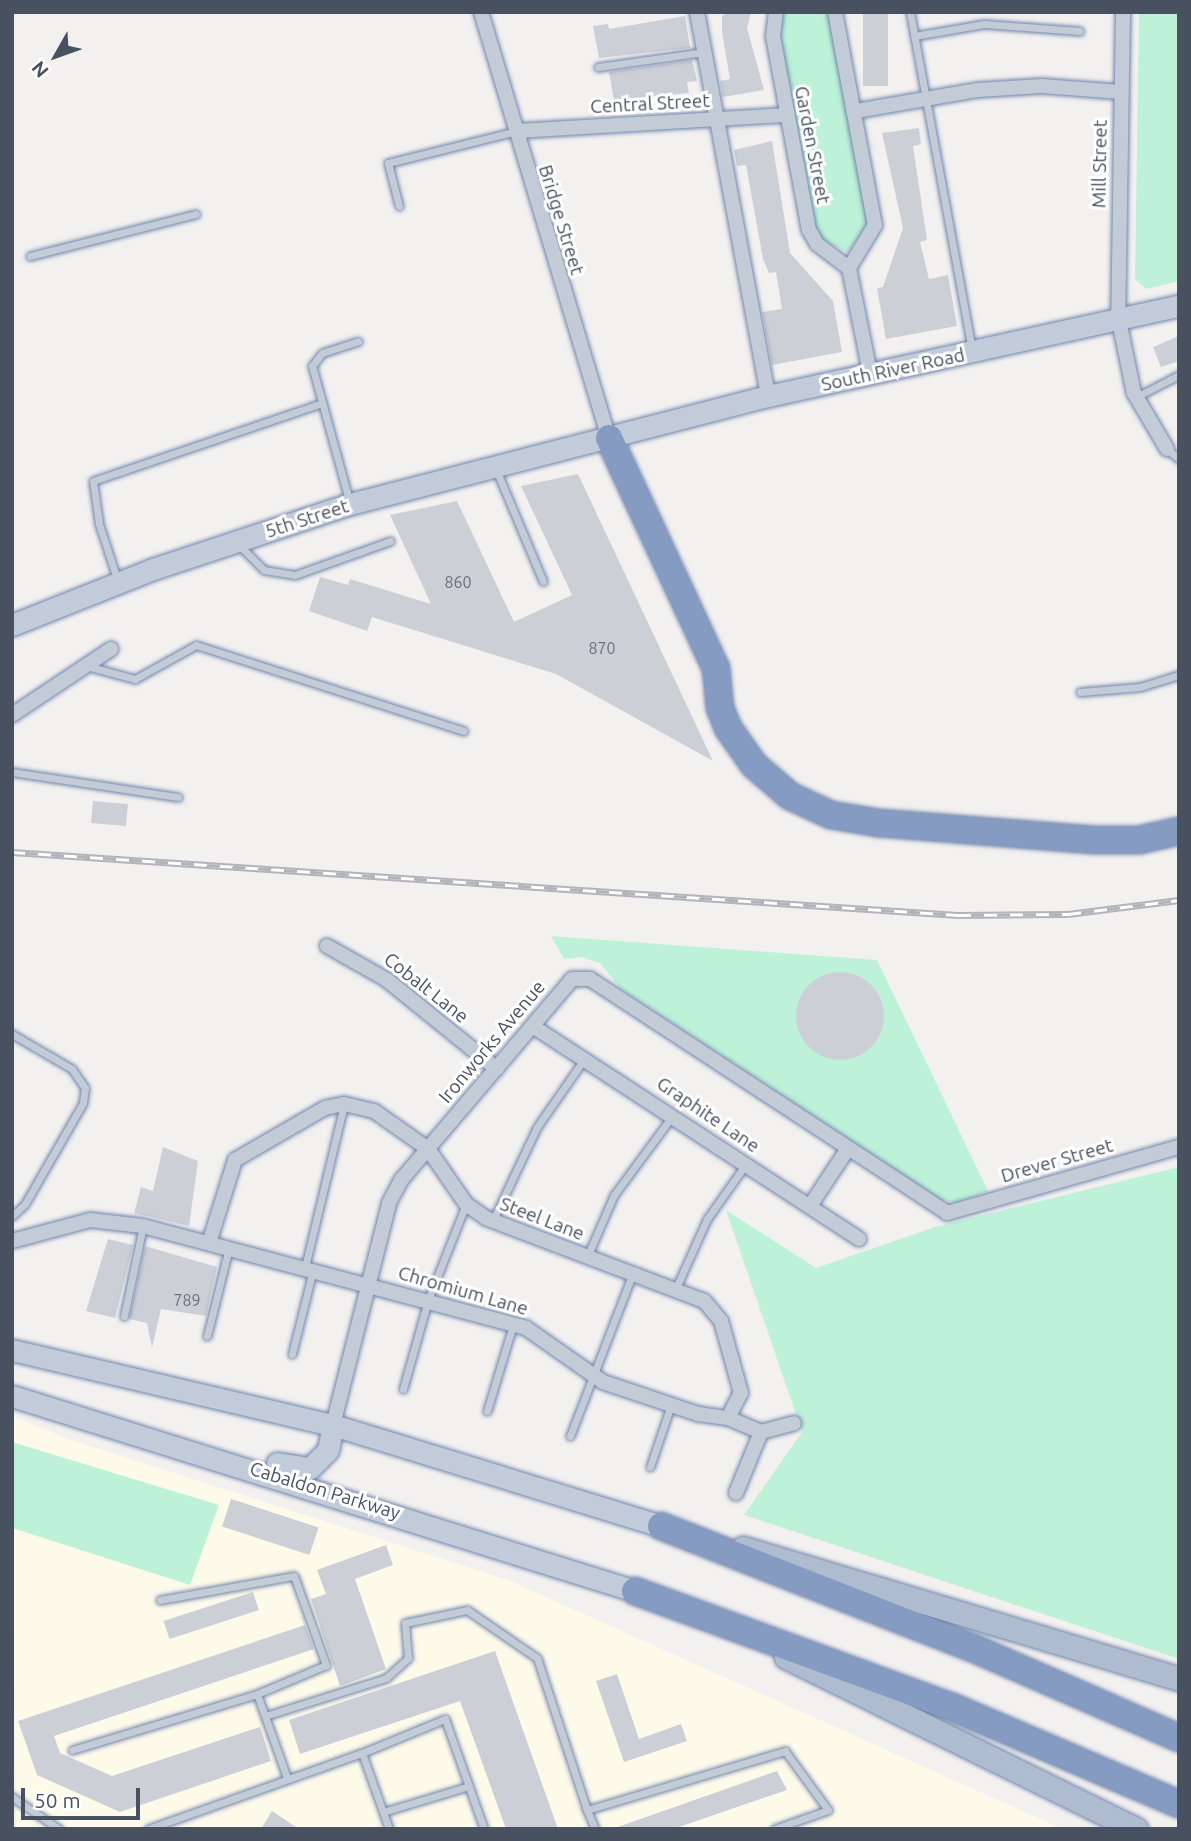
<!DOCTYPE html>
<style>
body{margin:0}
#map{position:relative;width:1191px;height:1841px;overflow:hidden;background:#f3f1f0;font-family:Ubuntu,sans-serif}
div>[style]{position:absolute}
[style*='--x']{left:calc(var(--x)*1px);top:calc(var(--y)*1px);width:calc(var(--w)*1px);rotate:calc(var(--a)*1deg)}
.commercial>*{inset:0;background:#fdfaea}
.green>*{inset:0;background:#bdf2d8}
.building>*{inset:0;background:#cccfd6;transform-origin:0 0}
.round{border-radius:50%}
.roads{filter:drop-shadow(0 0 2px #7186ad) drop-shadow(0 0 2px #7186ad)}
.lane>*{height:7px;margin:-3.5px;padding:0 3.5px;transform-origin:3.5px;border-radius:3.5px;background:#c3cbd6}
.street>*{height:14px;margin:-7px;padding:0 7px;transform-origin:7px;border-radius:7px;background:#c3cbd6}
.secondary>*{height:21px;margin:-10.5px;padding:0 10.5px;transform-origin:10.5px;border-radius:10.5px;background:#c2cbda}
.primary>*{height:23px;margin:-11.5px;padding:0 11.5px;transform-origin:11.5px;border-radius:11.5px;background:#afbcd0}
.highway>*{height:26px;margin:-13px;padding:0 13px;transform-origin:13px;border-radius:13px;background:#869bc1}
.rail>*{height:7px;margin-top:-3.5px;transform-origin:0;background:repeating-linear-gradient(90deg,#fff 0 13px,#b2b4bb 0 26px);box-sizing:border-box;border-block:2px solid #b2b4bb}
span{translate:-50% -50%;white-space:nowrap;text-align:center;line-height:1.15;-webkit-text-stroke:6px #fff;paint-order:stroke}
.number-label{font-size:16px;color:#68707d}
.number-label span{-webkit-text-stroke-width:0}
.street-label{font-size:19px;color:#47515f}
.frame{position:absolute;inset:0;border:14px solid #47515f;pointer-events:none}
.north{position:absolute;left:21px;top:21px;width:70px;height:70px;-webkit-text-stroke:5px #fff;paint-order:stroke;rotate:230deg;font-size:19px;font-weight:700;line-height:28px;text-align:center;color:#47515f}
.north::after{content:'';display:block;margin:auto;width:24px;height:32px;background:#47515f;clip-path:polygon(50% 0,100% 100%,50% 72%,0 100%)}
.scale{position:absolute;left:21px;top:1788px;width:119px;height:32px;box-sizing:border-box;border:4px solid #47515f;border-top:0;padding-left:9px;font-size:21px;line-height:24px;white-space:nowrap;color:#47515f;-webkit-text-stroke:5px #fff;paint-order:stroke}
</style>
<div id="map">
<div class="commercial">
<div style="clip-path:polygon(12px 1416px,71px 1440px,508px 1580px,1058px 1827px,16px 1829px)"></div>
</div>
<div class="green">
<div style="clip-path:polygon(784px 12px,829px 12px,871px 223px,847px 252px,818px 238px,779px 37px)"></div>
<div style="clip-path:polygon(1139px 12px,1179px 12px,1179px 281px,1146px 289px,1135px 279px)"></div>
<div style="clip-path:polygon(551px 936px,877px 960px,988px 1191px,956px 1203px,940px 1199px,621px 989px,600px 963px,581px 957px,564px 959px)"></div>
<div style="clip-path:polygon(1179px 1167px,1179px 1659px,744px 1515px,802px 1432px,726px 1210px,816px 1268px,935px 1227px)"></div>
<div style="clip-path:polygon(12px 1442px,219px 1505px,190px 1585px,12px 1528px)"></div>
</div>
<div class="building">
<div style="clip-path:polygon(728px 12px,751px 12px,747px 28px,764px 90px,723px 97px,720px 81px,730px 79px,722px 32px,722px 16px)"></div>
<div style="left:863px;top:12px;width:25px;height:74px"></div>
<div style="clip-path:polygon(685px 16px,690px 48px,599px 58px,593px 26px,608px 24px,609px 29px)"></div>
<div style="clip-path:polygon(692px 60px,697px 81px,687px 82px,689px 93px,614px 100px,609px 72px)"></div>
<div style="clip-path:polygon(919px 128px,921px 144px,913px 146px,927px 240px,920px 242px,929px 279px,948px 275px,957px 326px,886px 339px,877px 288px,883px 287px,903px 228px,882px 133px)"></div>
<div style="clip-path:polygon(772px 141px,790px 253px,833px 301px,842px 352px,772px 365px,762px 312px,782px 309px,776px 272px,769px 273px,763px 259px,746px 165px,737px 166px,734px 150px)"></div>
<div style="clip-path:polygon(1179px 336px,1179px 361px,1161px 367px,1153px 347px)"></div>
<div style="clip-path:polygon(578px 474px,713px 761px,556px 674px,372px 617px,367px 631px,309px 611px,320px 577px,348px 585px,350px 579px,431px 604px,390px 515px,457px 501px,514px 622px,572px 595px,521px 486px)"></div>
<div style="left:93px;top:801px;width:35px;height:22px;rotate:5deg"></div>
<div class="round" style="left:796px;top:972px;width:88px;height:88px"></div>
<div style="clip-path:polygon(163px 1147px,198px 1161px,189px 1226px,134px 1213px,141px 1187px,153px 1191px)"></div>
<div style="clip-path:polygon(108px 1239px,133px 1245px,115px 1318px,86px 1311px)"></div>
<div style="clip-path:polygon(145px 1246px,217px 1267px,206px 1316px,161px 1309px,152px 1348px,147px 1323px,129px 1319px)"></div>
<div style="left:231px;top:1499px;width:92px;height:29px;rotate:18deg"></div>
<div style="clip-path:polygon(386px 1545px,393px 1565px,355px 1579px,386px 1669px,340px 1686px,311px 1599px,326px 1594px,317px 1570px)"></div>
<div style="left:253px;top:1592px;width:19px;height:94px;rotate:72deg"></div>
<div style="clip-path:polygon(305px 1625px,314px 1649px,54px 1736px,60px 1753px,112px 1776px,260px 1727px,271px 1761px,120px 1812px,37px 1775px,18px 1721px)"></div>
<div style="clip-path:polygon(495px 1651px,558px 1829px,506px 1829px,460px 1701px,300px 1754px,289px 1720px)"></div>
<div style="clip-path:polygon(617px 1674px,639px 1739px,681px 1724px,687px 1741px,624px 1762px,596px 1681px)"></div>
<div style="clip-path:polygon(777px 1771px,787px 1790px,673px 1829px,612px 1829px)"></div>
<div style="clip-path:polygon(272px 1811px,299px 1829px,261px 1829px)"></div>
</div>
<div class="roads">
<div class="lane">
<div style="--x:910;--y:12;--w:343;--a:79.6"></div>
<div style="--x:914;--y:36;--w:71;--a:-9.7"></div>
<div style="--x:984;--y:24;--w:96;--a:4.2"></div>
<div style="--x:598;--y:67;--w:107;--a:-8.1"></div>
<div style="--x:399;--y:206;--w:44;--a:-104.3"></div>
<div style="--x:388;--y:163;--w:132;--a:-14"></div>
<div style="--x:30;--y:256;--w:171;--a:-14.2"></div>
<div style="--x:1136;--y:397;--w:48;--a:-27.1"></div>
<div style="--x:1167;--y:449;--w:16;--a:40"></div>
<div style="--x:495;--y:467;--w:124;--a:67.2"></div>
<div style="--x:349;--y:500;--w:139;--a:-105.4"></div>
<div style="--x:312;--y:366;--w:16;--a:-52"></div>
<div style="--x:322;--y:353;--w:38;--a:-18"></div>
<div style="--x:239;--y:545;--w:35;--a:45"></div>
<div style="--x:264;--y:570;--w:31;--a:9"></div>
<div style="--x:295;--y:575;--w:101;--a:-19.7"></div>
<div style="--x:118;--y:582;--w:61;--a:-108.1"></div>
<div style="--x:99;--y:524;--w:43;--a:-97.9"></div>
<div style="--x:93;--y:481;--w:242;--a:-18.8"></div>
<div style="--x:87;--y:666;--w:50;--a:15.2"></div>
<div style="--x:135;--y:679;--w:70;--a:-29.1"></div>
<div style="--x:196;--y:645;--w:281;--a:17.8"></div>
<div style="--x:1080;--y:692;--w:60;--a:-4.8"></div>
<div style="--x:1140;--y:687;--w:41;--a:-17.1"></div>
<div style="--x:12;--y:772;--w:168;--a:8.6"></div>
<div style="--x:12;--y:1034;--w:69;--a:30.3"></div>
<div style="--x:72;--y:1069;--w:23;--a:56"></div>
<div style="--x:85;--y:1088;--w:15;--a:98"></div>
<div style="--x:83;--y:1103;--w:116;--a:119.9"></div>
<div style="--x:25;--y:1204;--w:18;--a:137"></div>
<div style="--x:493;--y:1220;--w:103;--a:-64.7"></div>
<div style="--x:537;--y:1127;--w:84;--a:-55.2"></div>
<div style="--x:587;--y:1257;--w:68;--a:-66.5"></div>
<div style="--x:614;--y:1195;--w:99;--a:-53.6"></div>
<div style="--x:305;--y:1267;--w:167;--a:-76.5"></div>
<div style="--x:676;--y:1288;--w:76;--a:-65.8"></div>
<div style="--x:707;--y:1219;--w:67;--a:-54.7"></div>
<div style="--x:124;--y:1316;--w:92;--a:-78.1"></div>
<div style="--x:207;--y:1336;--w:91;--a:-76"></div>
<div style="--x:292;--y:1354;--w:87;--a:-76"></div>
<div style="--x:403;--y:1389;--w:92;--a:-74.3"></div>
<div style="--x:428;--y:1300;--w:103;--a:-68.4"></div>
<div style="--x:487;--y:1411;--w:90;--a:-73.2"></div>
<div style="--x:570;--y:1436;--w:173;--a:-68.9"></div>
<div style="--x:650;--y:1467;--w:65;--a:-71.3"></div>
<div style="--x:160;--y:1600;--w:136;--a:-10.2"></div>
<div style="--x:294;--y:1576;--w:95;--a:70.2"></div>
<div style="--x:326;--y:1665;--w:75;--a:157.2"></div>
<div style="--x:265;--y:1716;--w:127;--a:-17.4"></div>
<div style="--x:386;--y:1678;--w:30;--a:-42"></div>
<div style="--x:408;--y:1658;--w:35;--a:-95"></div>
<div style="--x:405;--y:1623;--w:63;--a:-11.8"></div>
<div style="--x:467;--y:1610;--w:85;--a:34.4"></div>
<div style="--x:537;--y:1658;--w:160;--a:71.8"></div>
<div style="--x:72;--y:1750;--w:193;--a:-16.8"></div>
<div style="--x:257;--y:1694;--w:89;--a:70.3"></div>
<div style="--x:362;--y:1753;--w:90;--a:-22.3"></div>
<div style="--x:445;--y:1719;--w:117;--a:70.5"></div>
<div style="--x:12;--y:1797;--w:57;--a:34.2"></div>
<div style="--x:383;--y:1812;--w:90;--a:-16.8"></div>
<div style="--x:148;--y:1829;--w:227;--a:-19.6"></div>
<div style="--x:362;--y:1753;--w:81;--a:70.4"></div>
<div style="--x:595;--y:1829;--w:21;--a:-113"></div>
<div style="--x:587;--y:1810;--w:207;--a:-16.6"></div>
<div style="--x:785;--y:1751;--w:73;--a:53.9"></div>
<div style="--x:828;--y:1810;--w:57;--a:160.6"></div>
</div>
<div class="street">
<div style="--x:481;--y:12;--w:445;--a:73.3"></div>
<div style="--x:697;--y:12;--w:391;--a:79.5"></div>
<div style="--x:776;--y:12;--w:24;--a:97"></div>
<div style="--x:773;--y:36;--w:197;--a:79.5"></div>
<div style="--x:809;--y:230;--w:16;--a:60"></div>
<div style="--x:817;--y:244;--w:40;--a:37"></div>
<div style="--x:835;--y:12;--w:217;--a:79.4"></div>
<div style="--x:875;--y:225;--w:50;--a:121.2"></div>
<div style="--x:1123;--y:12;--w:304;--a:90.9"></div>
<div style="--x:1118;--y:316;--w:79;--a:78.3"></div>
<div style="--x:1134;--y:393;--w:65;--a:59.5"></div>
<div style="--x:856;--y:111;--w:124;--a:-9.8"></div>
<div style="--x:978;--y:90;--w:64;--a:-3.6"></div>
<div style="--x:1042;--y:86;--w:79;--a:4.3"></div>
<div style="--x:516;--y:131;--w:269;--a:-3.4"></div>
<div style="--x:849;--y:268;--w:107;--a:78.7"></div>
<div style="--x:12;--y:715;--w:119;--a:-33.7"></div>
<div style="--x:327;--y:946;--w:69;--a:29.5"></div>
<div style="--x:387;--y:980;--w:141;--a:39"></div>
<div style="--x:534;--y:1027;--w:388;--a:33.1"></div>
<div style="--x:810;--y:1206;--w:67;--a:-56.5"></div>
<div style="--x:12;--y:1241;--w:81;--a:-15.1"></div>
<div style="--x:90;--y:1220;--w:53;--a:6.5"></div>
<div style="--x:143;--y:1226;--w:396;--a:14.9"></div>
<div style="--x:526;--y:1328;--w:94;--a:35"></div>
<div style="--x:603;--y:1382;--w:100;--a:18.6"></div>
<div style="--x:698;--y:1414;--w:30;--a:8"></div>
<div style="--x:728;--y:1418;--w:28;--a:-63"></div>
<div style="--x:741;--y:1393;--w:75;--a:-105.5"></div>
<div style="--x:721;--y:1321;--w:26;--a:-130"></div>
<div style="--x:704;--y:1301;--w:233;--a:-159.2"></div>
<div style="--x:486;--y:1218;--w:24;--a:-145"></div>
<div style="--x:466;--y:1204;--w:67;--a:-124.6"></div>
<div style="--x:428;--y:1149;--w:66;--a:-144.9"></div>
<div style="--x:374;--y:1111;--w:31;--a:-167"></div>
<div style="--x:344;--y:1104;--w:19;--a:168"></div>
<div style="--x:325;--y:1108;--w:104;--a:150"></div>
<div style="--x:235;--y:1160;--w:87;--a:107.4"></div>
<div style="--x:728;--y:1418;--w:36;--a:23"></div>
<div style="--x:761;--y:1432;--w:34;--a:-15"></div>
<div style="--x:333;--y:1425;--w:229;--a:-75.8"></div>
<div style="--x:389;--y:1203;--w:27;--a:-62"></div>
<div style="--x:402;--y:1179;--w:262;--a:-49.6"></div>
<div style="--x:572;--y:979;--w:18;--a:0"></div>
<div style="--x:590;--y:979;--w:427;--a:33.2"></div>
<div style="--x:947;--y:1213;--w:241;--a:-15.9"></div>
<div style="--x:736;--y:1493;--w:66;--a:-67.7"></div>
</div>
<div class="secondary">
<div style="--x:12;--y:625;--w:149;--a:-21.7"></div>
<div style="--x:150;--y:570;--w:211;--a:-18.3"></div>
<div style="--x:350;--y:504;--w:432;--a:-14.5"></div>
<div style="--x:768;--y:396;--w:421;--a:-12.4"></div>
<div style="--x:12;--y:1350;--w:330;--a:13.2"></div>
<div style="--x:333;--y:1425;--w:343;--a:17.1"></div>
<div style="--x:12;--y:1396;--w:653;--a:17.38"></div>
<div style="--x:277;--y:1463;--w:33;--a:9"></div>
<div style="--x:310;--y:1468;--w:25;--a:-45"></div>
<div style="--x:328;--y:1450;--w:25;--a:-79"></div>
</div>
<div class="primary">
<div style="--x:743;--y:1548;--w:455;--a:16.7"></div>
<div style="--x:786;--y:1657;--w:390;--a:26.2"></div>
</div>
<div class="highway">
<div style="--x:609;--y:438;--w:254;--a:65.1"></div>
<div style="--x:716;--y:668;--w:40;--a:84.3"></div>
<div style="--x:720;--y:708;--w:22;--a:68"></div>
<div style="--x:728;--y:728;--w:45;--a:54.9"></div>
<div style="--x:754;--y:765;--w:48;--a:40.7"></div>
<div style="--x:790;--y:796;--w:45;--a:24.9"></div>
<div style="--x:831;--y:815;--w:49;--a:9.5"></div>
<div style="--x:879;--y:823;--w:219;--a:4.5"></div>
<div style="--x:1097;--y:840;--w:42;--a:0"></div>
<div style="--x:1139;--y:840;--w:41;--a:-12.7"></div>
<div style="--x:661;--y:1526;--w:345;--a:21.4"></div>
<div style="--x:982;--y:1652;--w:215;--a:23.6"></div>
<div style="--x:635;--y:1591;--w:335;--a:20.1"></div>
<div style="--x:950;--y:1706;--w:249;--a:23.2"></div>
</div>
</div>
<div class="rail">
<div style="--x:12;--y:852;--w:948;--a:3.81"></div>
<div style="--x:958;--y:915;--w:110;--a:-0.5"></div>
<div style="--x:1068;--y:914;--w:112;--a:-7.2"></div>
</div>
<div class="number-label">
<span style="left:458px;top:582px">860</span>
<span style="left:602px;top:648px">870</span>
<span style="left:187px;top:1300px">789</span>
</div>
<div class="street-label">
<span style="left:650px;top:104px;rotate:-3deg">Central Street</span>
<span style="left:812px;top:145px;rotate:79deg">Garden Street</span>
<span style="left:1100px;top:164px;rotate:-89deg">Mill Street</span>
<span style="left:561px;top:220px;rotate:73deg">Bridge Street</span>
<span style="left:893px;top:370px;rotate:-12deg">South River Road</span>
<span style="left:307px;top:519px;rotate:-18deg">5th Street</span>
<span style="left:426px;top:988px;rotate:38deg">Cobalt Lane</span>
<span style="left:492px;top:1042px;rotate:-50deg">Ironworks Avenue</span>
<span style="left:708px;top:1115px;rotate:34deg">Graphite Lane</span>
<span style="left:1057px;top:1161px;rotate:-16deg">Drever Street</span>
<span style="left:542px;top:1219px;rotate:21deg">Steel Lane</span>
<span style="left:463px;top:1291px;rotate:16deg">Chromium Lane</span>
<span style="left:325px;top:1491px;rotate:17deg">Cabaldon Parkway</span>
</div>
<div class="frame"></div>
<div class="north">N</div>
<div class="scale">50 m</div>
</div>
